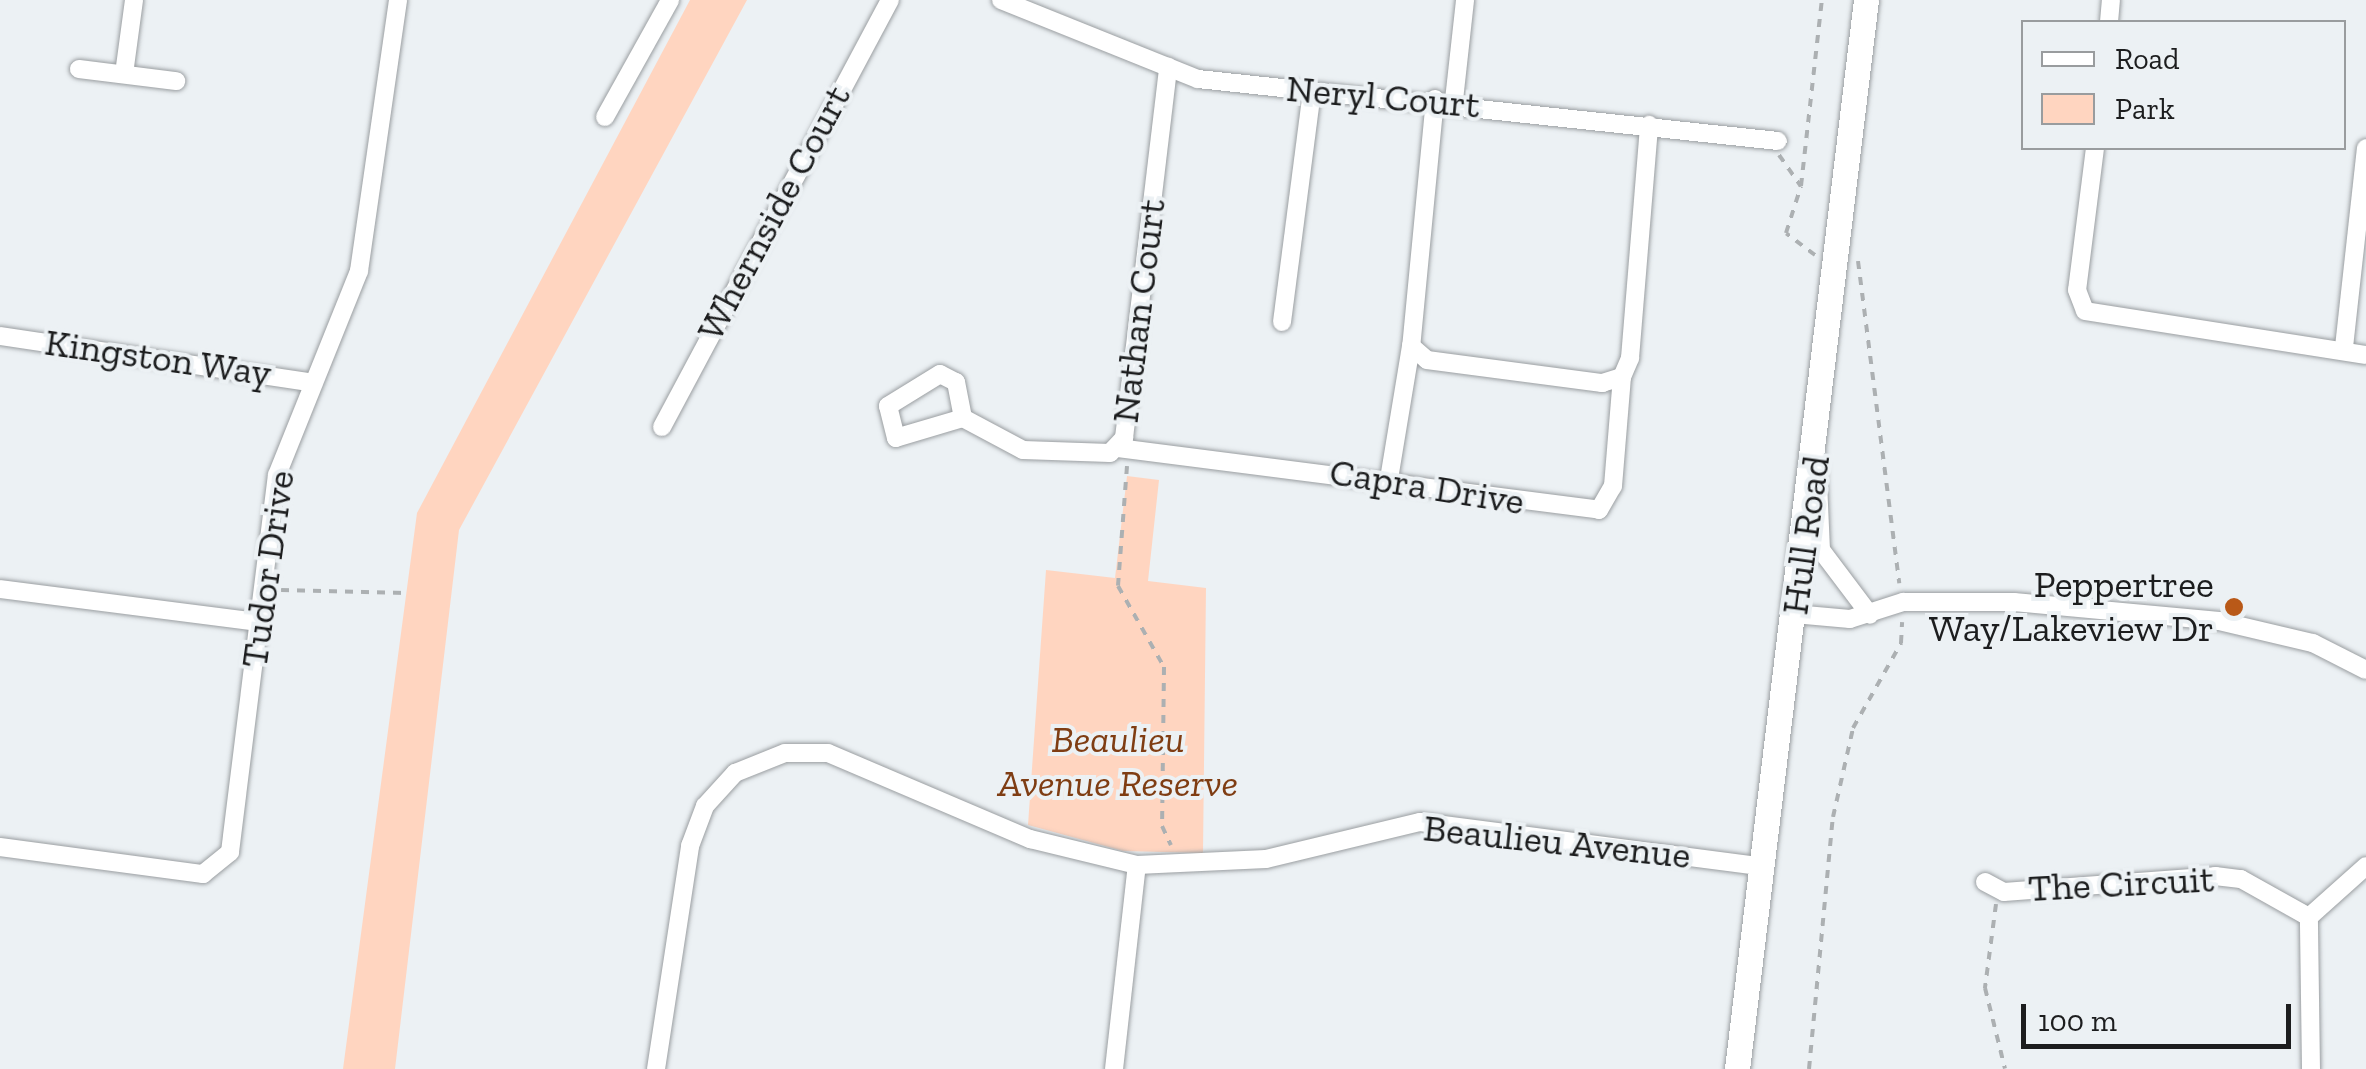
<!DOCTYPE html>
<style>
body{margin:0}
#map{position:relative;width:2366px;height:1069px;overflow:hidden;background:#ecf1f4;font-family:"Zilla Slab",serif}
div>[style]{position:absolute}
[style*='--x']{left:calc(var(--x)*1px);top:calc(var(--y)*1px);width:calc(var(--w)*1px);rotate:calc(var(--a)*1deg)}
.green>*{inset:0;background:#ffd5c0}
.path>*{height:4px;margin-top:-2px;transform-origin:0;background:repeating-linear-gradient(90deg,#acb0b2 0 8px,transparent 0 16px)}
.roads{filter:drop-shadow(0 0 2px #9a9ea1) drop-shadow(0 0 2px #9a9ea1)}
.minor>*{height:18px;margin:-9px;padding:0 9px;transform-origin:9px;border-radius:9px;background:#fff}
.secondary>*{height:25px;margin:-12.5px;padding:0 12.5px;transform-origin:12.5px;border-radius:12.5px;background:#fff}
.dots>*{width:28px;height:28px;translate:-50% -50%;box-sizing:border-box;border:5px solid #ecf1f4;border-radius:50%}
span{translate:-50% -50%;white-space:nowrap;text-align:center;line-height:1.15;-webkit-text-stroke:8px #ecf1f4;paint-order:stroke}
.street-label{font-size:38px;color:#1c1d1e}
.poi-label{font-size:38px;color:#1c1d1e}
.right{translate:-100% -50%;text-align:right}
.park-label{font-size:38px;color:#7f3d13;font-style:italic}
.legend{position:absolute;left:2021px;top:20px;width:325px;height:130px;box-sizing:border-box;background:#ecf1f4;border:2px solid #999c9e;margin:0;padding:12px 18px;list-style:none;font-size:30px;color:#1c1d1e}
.legend li{display:flex;align-items:center;gap:20px;height:50px}
.legend b{width:50px;border:2px solid #999c9e}
.scale{position:absolute;left:2021px;top:1004px;width:270px;height:45px;box-sizing:border-box;border:5px solid #1c1d1e;border-top:0;padding-left:12px;font-size:30px;line-height:35px;white-space:nowrap;color:#1c1d1e;-webkit-text-stroke:8px #ecf1f4;paint-order:stroke}
</style>
<div id="map">
<div class="green">
<div style="clip-path:polygon(690px 0,747px 0,459px 530px,395px 1069px,343px 1069px,417px 513px)"></div>
<div style="clip-path:polygon(1127px 476px,1159px 480px,1148px 581px,1206px 588px,1203px 853px,1123px 851px,1028px 825px,1046px 570px,1115px 578px)"></div>
</div>
<div class="path">
<div style="--x:1779;--y:155;--w:38;--a:55"></div>
<div style="--x:1815;--y:255;--w:36;--a:-143"></div>
<div style="--x:1786;--y:233;--w:49;--a:-72.3"></div>
<div style="--x:1801;--y:186;--w:187;--a:-83.6"></div>
<div style="--x:1858;--y:261;--w:325;--a:82.7"></div>
<div style="--x:1127;--y:466;--w:120;--a:94.3"></div>
<div style="--x:1118;--y:586;--w:93;--a:60.4"></div>
<div style="--x:1164;--y:667;--w:159;--a:90.7"></div>
<div style="--x:1162;--y:826;--w:21;--a:65"></div>
<div style="--x:281;--y:590;--w:125;--a:1.4"></div>
<div style="--x:1996;--y:904;--w:85;--a:97.5"></div>
<div style="--x:1985;--y:988;--w:83;--a:76.1"></div>
<div style="--x:1809;--y:1069;--w:253;--a:-84.6"></div>
<div style="--x:1833;--y:817;--w:91;--a:-77.3"></div>
<div style="--x:1853;--y:728;--w:98;--a:-60.5"></div>
<div style="--x:1901;--y:643;--w:21;--a:-87"></div>
</div>
<div class="roads">
<div class="minor">
<div style="--x:1001;--y:0;--w:212;--a:21.9"></div>
<div style="--x:1198;--y:79;--w:583;--a:6.1"></div>
<div style="--x:2109;--y:22;--w:22;--a:-85"></div>
<div style="--x:79;--y:69;--w:98;--a:7.1"></div>
<div style="--x:124;--y:74;--w:75;--a:-82.3"></div>
<div style="--x:1435;--y:99;--w:248;--a:95.5"></div>
<div style="--x:1411;--y:346;--w:21;--a:41"></div>
<div style="--x:1427;--y:360;--w:177;--a:7.5"></div>
<div style="--x:1602;--y:383;--w:21;--a:-17"></div>
<div style="--x:1622;--y:377;--w:21;--a:-67"></div>
<div style="--x:1630;--y:358;--w:234;--a:-85.3"></div>
<div style="--x:1454;--y:100;--w:101;--a:-83.7"></div>
<div style="--x:605;--y:117;--w:134;--a:-60.9"></div>
<div style="--x:2095;--y:148;--w:143;--a:97.2"></div>
<div style="--x:2077;--y:290;--w:22;--a:69"></div>
<div style="--x:2085;--y:311;--w:284;--a:8.9"></div>
<div style="--x:1282;--y:322;--w:233;--a:-82.6"></div>
<div style="--x:0;--y:336;--w:317;--a:8.5"></div>
<div style="--x:2344;--y:347;--w:200;--a:-83.7"></div>
<div style="--x:940;--y:374;--w:18;--a:27"></div>
<div style="--x:956;--y:382;--w:37;--a:79"></div>
<div style="--x:963;--y:418;--w:70;--a:163.4"></div>
<div style="--x:896;--y:438;--w:33;--a:-104"></div>
<div style="--x:888;--y:406;--w:61;--a:-31.6"></div>
<div style="--x:963;--y:418;--w:68;--a:28.1"></div>
<div style="--x:1023;--y:450;--w:87;--a:2"></div>
<div style="--x:1110;--y:453;--w:21;--a:-47"></div>
<div style="--x:1124;--y:438;--w:374;--a:-83.2"></div>
<div style="--x:662;--y:427;--w:484;--a:-61.9"></div>
<div style="--x:1118;--y:448;--w:485;--a:7.3"></div>
<div style="--x:1599;--y:510;--w:28;--a:-60"></div>
<div style="--x:1613;--y:486;--w:109;--a:-85.3"></div>
<div style="--x:1817;--y:459;--w:91;--a:87.5"></div>
<div style="--x:1821;--y:550;--w:81;--a:53"></div>
<div style="--x:1389;--y:479;--w:135;--a:-80.6"></div>
<div style="--x:0;--y:589;--w:260;--a:7.3"></div>
<div style="--x:1794;--y:614;--w:56;--a:5.1"></div>
<div style="--x:1850;--y:619;--w:56;--a:-17.8"></div>
<div style="--x:1903;--y:602;--w:111;--a:0"></div>
<div style="--x:2014;--y:602;--w:206;--a:5.3"></div>
<div style="--x:2219;--y:621;--w:97;--a:13.2"></div>
<div style="--x:2313;--y:643;--w:59;--a:27"></div>
<div style="--x:0;--y:847;--w:205;--a:7.6"></div>
<div style="--x:203;--y:874;--w:35;--a:-39"></div>
<div style="--x:230;--y:852;--w:380;--a:-82.9"></div>
<div style="--x:277;--y:475;--w:220;--a:-68.1"></div>
<div style="--x:359;--y:271;--w:274;--a:-81.8"></div>
<div style="--x:1985;--y:882;--w:21;--a:28"></div>
<div style="--x:2004;--y:892;--w:212;--a:-4.3"></div>
<div style="--x:2215;--y:876;--w:26;--a:7"></div>
<div style="--x:2241;--y:879;--w:78;--a:29.2"></div>
<div style="--x:656;--y:1069;--w:226;--a:-81.3"></div>
<div style="--x:690;--y:846;--w:43;--a:-69.4"></div>
<div style="--x:705;--y:806;--w:45;--a:-47.7"></div>
<div style="--x:735;--y:773;--w:54;--a:-21.8"></div>
<div style="--x:785;--y:753;--w:43;--a:0"></div>
<div style="--x:828;--y:753;--w:220;--a:23.1"></div>
<div style="--x:1030;--y:839;--w:110;--a:13.7"></div>
<div style="--x:1137;--y:865;--w:129;--a:-2.7"></div>
<div style="--x:1266;--y:859;--w:158;--a:-13.5"></div>
<div style="--x:1420;--y:822;--w:344;--a:7.4"></div>
<div style="--x:1114;--y:1069;--w:205;--a:-83.6"></div>
<div style="--x:2311;--y:1069;--w:152;--a:-90.8"></div>
<div style="--x:2309;--y:917;--w:76;--a:-41.8"></div>
</div>
<div class="secondary">
<div style="--x:1737;--y:1069;--w:1077;--a:-83.12"></div>
</div>
</div>
<div class="dots">
<div style="left:2234px;top:607px;background:#b95918"></div>
</div>
<div class="street-label">
<span style="left:1383px;top:97px;rotate:5deg">Neryl Court</span>
<span style="left:774px;top:213px;rotate:-62deg">Whernside Court</span>
<span style="left:1139px;top:311px;rotate:-83deg">Nathan Court</span>
<span style="left:158px;top:358px;rotate:8deg">Kingston Way</span>
<span style="left:1427px;top:487px;rotate:9deg">Capra Drive</span>
<span style="left:1806px;top:535px;rotate:-82deg">Hull Road</span>
<span style="left:268px;top:569px;rotate:-82deg">Tudor Drive</span>
<span style="left:1557px;top:842px;rotate:6deg">Beaulieu Avenue</span>
<span style="left:2121px;top:884px;rotate:-3deg">The Circuit</span>
</div>
<div class="poi-label">
<span class="right" style="left:2214px;top:607px">Peppertree<br>Way/Lakeview Dr</span>
</div>
<div class="park-label">
<span style="left:1118px;top:762px">Beaulieu<br>Avenue Reserve</span>
</div>
<ul class="legend">
<li><b style="height:12px;background:#fff"></b>Road</li>
<li><b style="height:28px;background:#ffd5c0"></b>Park</li>
</ul>
<div class="scale">100 m</div>
</div>
